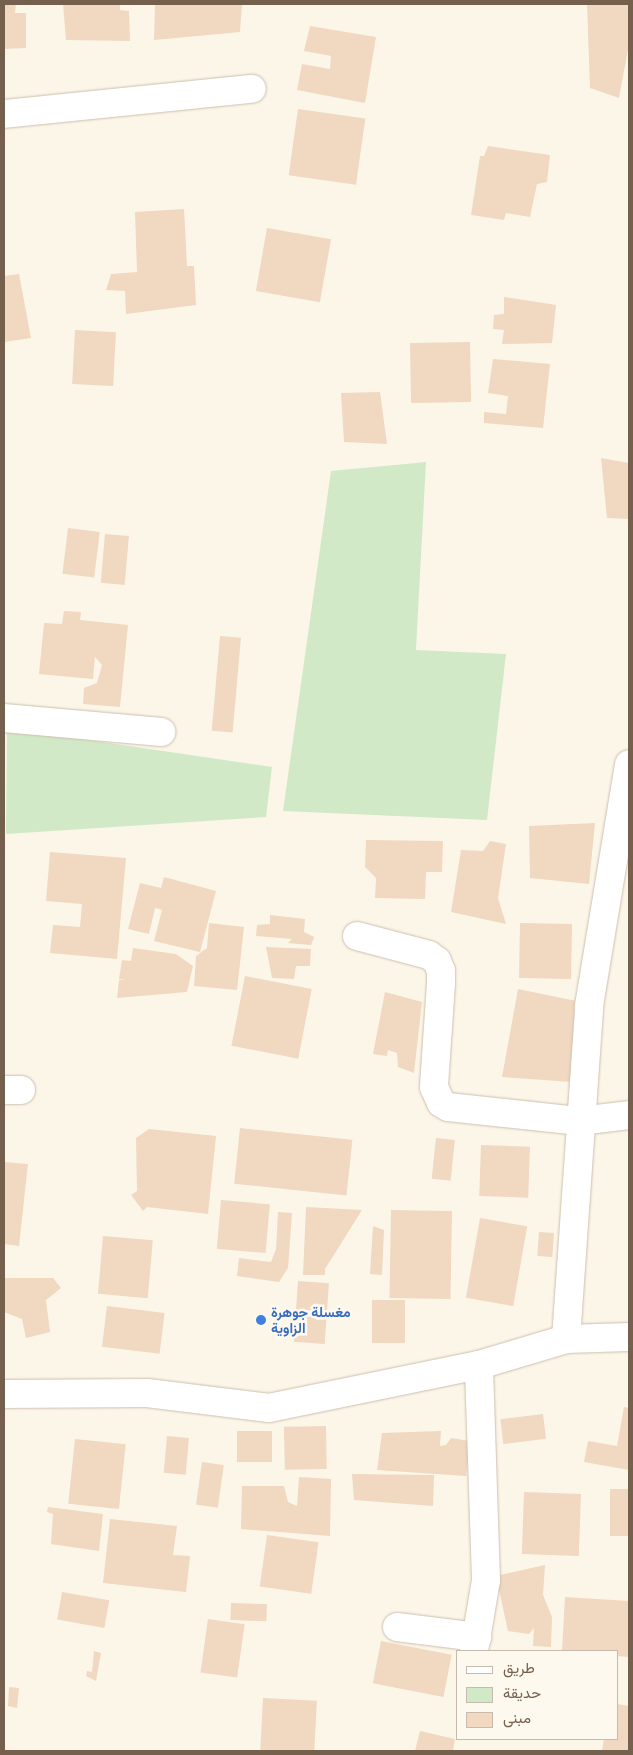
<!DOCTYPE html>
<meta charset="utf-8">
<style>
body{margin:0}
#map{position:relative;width:633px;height:1755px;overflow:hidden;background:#fcf6e8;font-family:"IBM Plex Sans",Vazirmatn,sans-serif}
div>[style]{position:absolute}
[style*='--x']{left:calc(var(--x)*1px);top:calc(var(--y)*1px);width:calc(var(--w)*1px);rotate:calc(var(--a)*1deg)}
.green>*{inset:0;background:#d2e9c7}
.building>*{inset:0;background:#f0d8c1;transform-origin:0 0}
.roads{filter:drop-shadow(0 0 1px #cdbeaf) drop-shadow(0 0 1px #cdbeaf)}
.minor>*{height:28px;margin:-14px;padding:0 14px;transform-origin:14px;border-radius:14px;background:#fff}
.tertiary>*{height:28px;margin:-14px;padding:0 14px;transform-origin:14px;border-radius:14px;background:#fff}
.dots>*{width:14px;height:14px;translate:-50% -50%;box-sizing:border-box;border:2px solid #fef9ef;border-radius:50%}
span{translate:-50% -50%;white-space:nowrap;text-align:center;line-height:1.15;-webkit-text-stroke:5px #fef9ef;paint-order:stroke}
.shop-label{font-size:14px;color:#366cbe;font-weight:700}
.left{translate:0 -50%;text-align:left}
.frame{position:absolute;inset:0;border:5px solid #755f4d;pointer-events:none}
.legend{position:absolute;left:456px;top:1650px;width:162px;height:90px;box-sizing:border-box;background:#fef9ef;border:1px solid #c7bbae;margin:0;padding:6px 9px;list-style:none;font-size:15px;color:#755f4d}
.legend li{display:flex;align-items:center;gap:10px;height:25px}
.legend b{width:25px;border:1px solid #c7bbae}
</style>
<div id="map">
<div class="green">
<div style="clip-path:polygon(426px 462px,416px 650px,506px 654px,487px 820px,283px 811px,331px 471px)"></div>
<div style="clip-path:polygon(7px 728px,272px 767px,266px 817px,6px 834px)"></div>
</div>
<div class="building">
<div style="clip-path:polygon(4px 4px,16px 4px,15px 13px,26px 13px,26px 48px,4px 49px)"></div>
<div style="clip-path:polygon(63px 4px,120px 4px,120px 10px,129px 11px,130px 41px,66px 40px)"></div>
<div style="clip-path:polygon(155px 4px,242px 4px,240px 32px,154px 40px)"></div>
<div style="clip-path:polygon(587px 4px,629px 4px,629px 44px,619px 98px,590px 88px)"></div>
<div style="clip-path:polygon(310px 26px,376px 37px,365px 103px,297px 90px,302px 64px,330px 69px,331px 56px,304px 51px)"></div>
<div style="left:298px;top:109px;width:68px;height:67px;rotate:8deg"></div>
<div style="clip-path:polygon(488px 146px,550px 155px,547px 182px,537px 184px,530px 217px,506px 213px,504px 220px,471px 215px,480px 156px,484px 156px)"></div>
<div style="clip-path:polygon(184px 209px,187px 266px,194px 266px,196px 305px,126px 314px,125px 291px,106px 290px,111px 274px,137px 272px,135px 212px)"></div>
<div style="left:267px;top:228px;width:65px;height:64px;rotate:10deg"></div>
<div style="clip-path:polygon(19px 274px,31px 338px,4px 342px,4px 276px)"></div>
<div style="clip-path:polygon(504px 297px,556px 305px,552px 343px,502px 344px,504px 330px,493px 329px,494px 315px,504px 314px)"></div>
<div style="left:75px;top:330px;width:41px;height:54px;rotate:3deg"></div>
<div style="left:470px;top:342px;width:60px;height:60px;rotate:89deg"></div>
<div style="clip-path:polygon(493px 359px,550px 364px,543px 428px,484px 423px,484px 412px,506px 414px,508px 396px,488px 393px)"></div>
<div style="clip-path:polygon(380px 392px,387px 444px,344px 442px,341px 393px)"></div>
<div style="clip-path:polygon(601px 458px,629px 463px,629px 519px,607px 518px)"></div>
<div style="left:68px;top:528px;width:32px;height:46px;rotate:7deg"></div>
<div style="left:105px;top:534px;width:24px;height:49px;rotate:5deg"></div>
<div style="clip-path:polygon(64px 611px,81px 612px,80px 620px,128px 625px,120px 707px,83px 704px,84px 688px,97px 683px,102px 665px,95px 657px,93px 679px,39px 674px,44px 623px,62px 624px)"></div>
<div style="left:220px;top:636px;width:21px;height:95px;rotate:5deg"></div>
<div style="clip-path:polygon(595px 823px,589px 884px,530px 878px,529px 826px)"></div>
<div style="clip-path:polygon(366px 840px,443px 841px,442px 872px,426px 872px,425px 899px,375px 898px,376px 878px,365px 867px)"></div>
<div style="clip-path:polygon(490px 841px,506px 844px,498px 898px,506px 924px,451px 912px,461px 850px,483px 851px)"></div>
<div style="clip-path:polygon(50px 852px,126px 858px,117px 959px,50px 953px,53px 925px,80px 927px,82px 904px,46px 901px)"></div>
<div style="clip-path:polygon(164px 877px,216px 891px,200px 952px,154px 941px,162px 910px,155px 908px,149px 934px,128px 929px,140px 883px,161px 888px)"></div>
<div style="clip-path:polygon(270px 915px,305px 919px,304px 932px,314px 937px,311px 945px,288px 943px,292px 939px,256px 936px,257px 925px,270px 924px)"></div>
<div style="clip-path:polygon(209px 923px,244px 927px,237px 990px,194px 986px,196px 956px,207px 948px)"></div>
<div style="left:520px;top:923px;width:52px;height:55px;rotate:1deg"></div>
<div style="clip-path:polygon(266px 947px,311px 949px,310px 966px,296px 966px,294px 979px,272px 978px)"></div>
<div style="clip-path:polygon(133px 948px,176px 954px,193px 966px,187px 992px,117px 998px,119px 980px,126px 980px,119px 979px,122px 960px,131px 961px)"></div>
<div style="left:245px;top:976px;width:68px;height:71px;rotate:11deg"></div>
<div style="clip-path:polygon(518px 989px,581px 1002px,572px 1082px,502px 1077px)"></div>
<div style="clip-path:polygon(385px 992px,422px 1002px,414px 1073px,398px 1067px,397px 1053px,388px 1050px,387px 1056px,373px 1054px)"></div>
<div style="left:240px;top:1128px;width:113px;height:56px;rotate:6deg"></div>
<div style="clip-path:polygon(149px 1129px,216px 1136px,208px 1214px,147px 1207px,143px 1211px,131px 1195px,137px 1191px,136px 1138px)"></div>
<div style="left:436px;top:1138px;width:19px;height:41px;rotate:6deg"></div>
<div style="left:481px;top:1145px;width:49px;height:51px;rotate:2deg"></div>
<div style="clip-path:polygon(4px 1162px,28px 1164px,19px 1246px,4px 1244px)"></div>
<div style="left:221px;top:1200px;width:49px;height:49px;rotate:5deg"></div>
<div style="clip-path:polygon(306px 1207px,362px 1210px,325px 1269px,325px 1275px,303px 1275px)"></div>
<div style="left:391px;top:1210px;width:61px;height:88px;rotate:1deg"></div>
<div style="clip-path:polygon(278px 1212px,292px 1213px,288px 1268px,279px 1282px,237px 1276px,239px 1258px,271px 1262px,276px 1249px)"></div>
<div style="left:480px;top:1218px;width:48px;height:81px;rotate:10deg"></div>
<div style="clip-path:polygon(373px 1226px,384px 1230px,382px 1275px,370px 1274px)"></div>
<div style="left:539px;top:1232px;width:15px;height:24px;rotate:4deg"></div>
<div style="left:103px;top:1236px;width:50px;height:58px;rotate:5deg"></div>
<div style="clip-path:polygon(4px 1278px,53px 1278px,61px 1288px,46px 1300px,50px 1332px,26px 1338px,22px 1319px,4px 1312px)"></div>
<div style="left:298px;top:1281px;width:31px;height:61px;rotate:4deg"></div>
<div style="left:372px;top:1300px;width:33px;height:43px"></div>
<div style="left:107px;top:1306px;width:58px;height:41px;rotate:7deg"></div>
<div style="clip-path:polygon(624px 1407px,629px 1408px,629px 1470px,584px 1462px,588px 1441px,617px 1446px)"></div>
<div style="left:543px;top:1414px;width:25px;height:43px;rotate:83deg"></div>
<div style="left:326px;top:1426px;width:43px;height:42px;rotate:89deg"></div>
<div style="left:272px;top:1431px;width:31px;height:35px;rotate:90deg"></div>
<div style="clip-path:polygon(441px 1431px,440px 1446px,446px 1445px,451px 1438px,470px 1441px,466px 1476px,377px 1470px,382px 1433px)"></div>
<div style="left:167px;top:1436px;width:22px;height:37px;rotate:5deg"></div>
<div style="left:75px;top:1439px;width:51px;height:65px;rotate:6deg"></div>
<div style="left:202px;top:1462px;width:22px;height:43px;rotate:8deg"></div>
<div style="clip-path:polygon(352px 1474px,434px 1475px,433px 1506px,354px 1500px)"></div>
<div style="clip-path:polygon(299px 1477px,331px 1479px,330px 1536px,241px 1529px,242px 1486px,284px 1486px,288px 1502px,297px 1506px)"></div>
<div style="left:629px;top:1489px;width:47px;height:19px;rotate:90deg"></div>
<div style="left:524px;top:1492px;width:57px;height:62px;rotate:2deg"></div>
<div style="clip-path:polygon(48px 1507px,103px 1514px,99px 1551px,51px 1544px,53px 1514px,47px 1512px)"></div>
<div style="clip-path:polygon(110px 1519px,177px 1526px,173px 1555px,190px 1556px,186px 1592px,103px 1583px)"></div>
<div style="left:267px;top:1535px;width:52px;height:52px;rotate:8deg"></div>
<div style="clip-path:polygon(545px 1565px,543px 1595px,552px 1617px,551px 1647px,533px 1646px,534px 1628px,529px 1634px,508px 1631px,496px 1576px)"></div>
<div style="left:62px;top:1592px;width:48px;height:28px;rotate:10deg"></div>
<div style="clip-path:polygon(565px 1597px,629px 1601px,629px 1657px,617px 1656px,617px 1651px,562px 1651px)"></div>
<div style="left:231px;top:1603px;width:36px;height:17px;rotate:2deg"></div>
<div style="left:208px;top:1619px;width:37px;height:54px;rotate:8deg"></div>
<div style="left:381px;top:1641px;width:72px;height:43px;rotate:11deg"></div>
<div style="clip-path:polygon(94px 1651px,101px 1653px,96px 1681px,86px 1676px,87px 1671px,92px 1672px)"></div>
<div style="clip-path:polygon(9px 1687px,19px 1688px,17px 1708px,8px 1706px)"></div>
<div style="left:263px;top:1698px;width:54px;height:53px;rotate:3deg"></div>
<div style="clip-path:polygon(617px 1704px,629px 1706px,629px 1751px,602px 1750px,604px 1739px,617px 1739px)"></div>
<div style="clip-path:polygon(420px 1731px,455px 1739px,453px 1751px,415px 1751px)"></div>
</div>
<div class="roads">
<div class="minor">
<div style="--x:4;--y:114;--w:249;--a:-5.8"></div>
<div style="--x:4;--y:718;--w:158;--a:5.1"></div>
<div style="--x:357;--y:936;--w:74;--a:14.8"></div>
<div style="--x:429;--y:955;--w:10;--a:37"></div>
<div style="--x:437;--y:961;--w:11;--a:68"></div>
<div style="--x:441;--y:971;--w:12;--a:90"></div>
<div style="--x:441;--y:983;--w:104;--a:93.9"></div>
<div style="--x:434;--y:1087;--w:17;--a:66"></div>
<div style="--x:441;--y:1103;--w:8;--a:30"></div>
<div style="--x:448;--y:1107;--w:133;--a:6.1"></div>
<div style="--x:580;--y:1121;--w:49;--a:-7"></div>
<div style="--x:4;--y:1090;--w:17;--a:0"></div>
<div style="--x:566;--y:1339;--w:334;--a:-86"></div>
<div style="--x:589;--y:1006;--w:245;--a:-80.6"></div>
<div style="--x:397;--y:1627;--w:81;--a:7.1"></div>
<div style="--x:474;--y:1651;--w:72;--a:-80.4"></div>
<div style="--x:486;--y:1580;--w:215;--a:-91.9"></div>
</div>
<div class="tertiary">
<div style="--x:4;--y:1394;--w:143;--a:-0.4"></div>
<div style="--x:147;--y:1393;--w:123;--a:7"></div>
<div style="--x:269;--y:1408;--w:214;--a:-11.6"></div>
<div style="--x:479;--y:1365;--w:91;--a:-16.6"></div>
<div style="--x:566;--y:1339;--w:63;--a:-1.8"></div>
</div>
</div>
<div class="dots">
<div style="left:261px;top:1320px;background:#3f7fe0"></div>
</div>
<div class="shop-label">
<span class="left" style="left:271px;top:1320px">مغسلة جوهرة<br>الزاوية</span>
</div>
<div class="frame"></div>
<ul class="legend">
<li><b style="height:6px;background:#fff"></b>طريق</li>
<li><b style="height:14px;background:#d2e9c7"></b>حديقة</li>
<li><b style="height:14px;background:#f0d8c1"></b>مبنى</li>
</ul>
</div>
